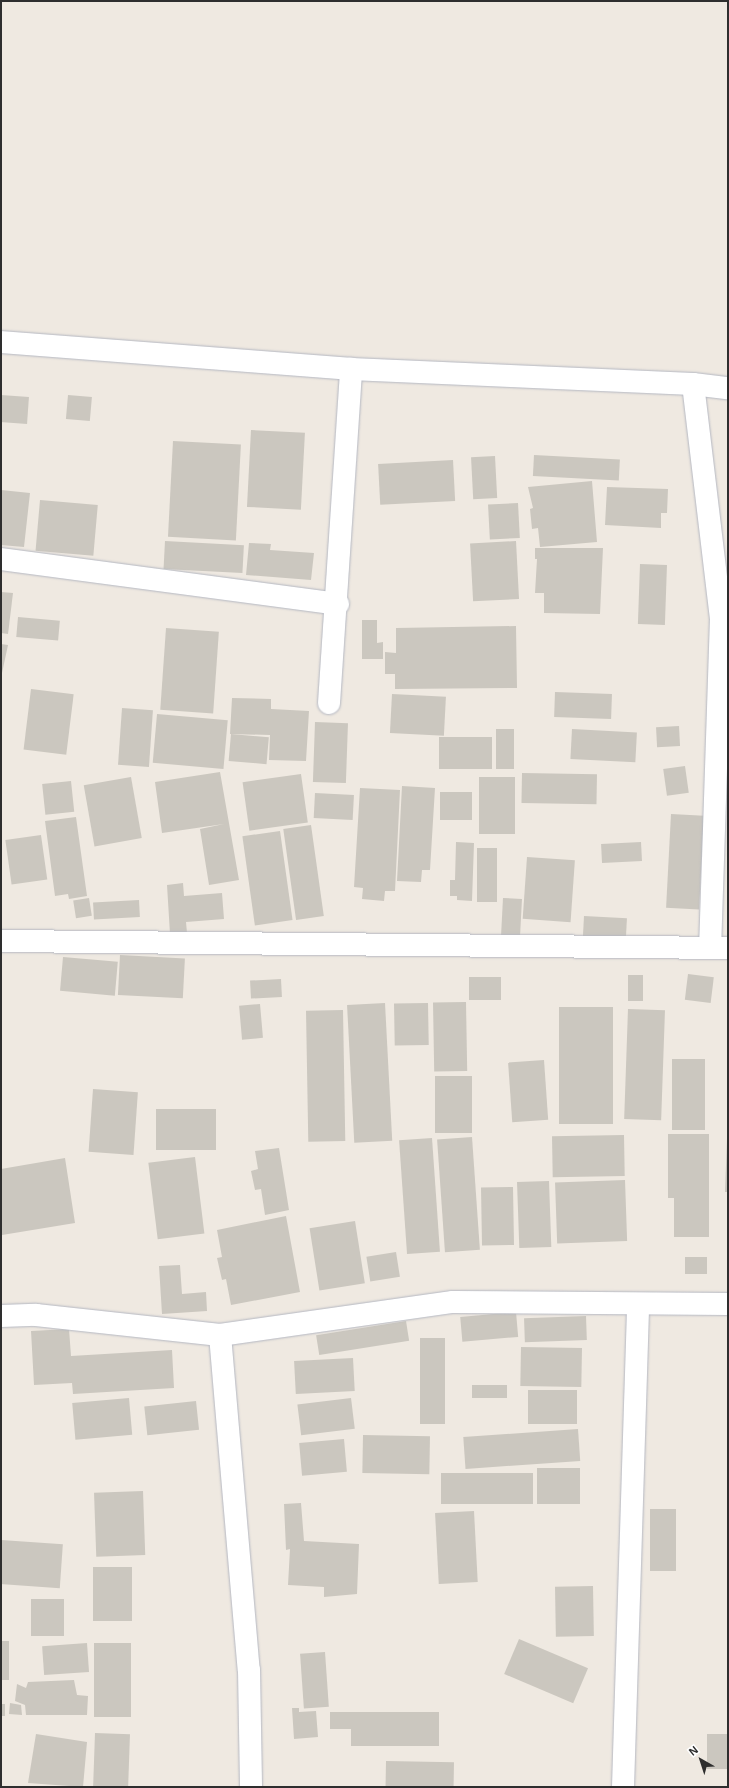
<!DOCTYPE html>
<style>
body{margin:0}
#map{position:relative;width:729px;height:1788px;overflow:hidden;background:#efe9e1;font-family:Helvetica,sans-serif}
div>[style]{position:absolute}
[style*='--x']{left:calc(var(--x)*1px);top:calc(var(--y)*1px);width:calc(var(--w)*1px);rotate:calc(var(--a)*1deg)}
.building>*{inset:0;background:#cbc7bf;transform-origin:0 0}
.roads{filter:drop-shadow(0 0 1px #b4b7c1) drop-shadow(0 0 1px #b4b7c1)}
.street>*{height:22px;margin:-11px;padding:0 11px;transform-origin:11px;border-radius:11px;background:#fff}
span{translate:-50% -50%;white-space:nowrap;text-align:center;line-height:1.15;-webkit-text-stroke:3px #fff;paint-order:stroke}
.frame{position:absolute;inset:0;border:2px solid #2e2e2e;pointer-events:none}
.north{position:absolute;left:681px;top:1740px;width:40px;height:40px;-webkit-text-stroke:3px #fff;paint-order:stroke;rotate:321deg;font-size:11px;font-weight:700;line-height:16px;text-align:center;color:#2e2e2e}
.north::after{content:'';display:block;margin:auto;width:14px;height:18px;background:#2e2e2e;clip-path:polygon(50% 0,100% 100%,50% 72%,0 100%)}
</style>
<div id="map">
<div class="building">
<div style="left:1px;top:395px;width:28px;height:27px;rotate:4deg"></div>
<div style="left:68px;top:395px;width:24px;height:24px;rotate:5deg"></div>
<div style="left:251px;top:430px;width:54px;height:77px;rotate:3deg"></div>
<div style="left:173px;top:441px;width:68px;height:96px;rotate:3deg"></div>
<div style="left:534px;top:455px;width:86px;height:21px;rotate:3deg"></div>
<div style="left:495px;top:456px;width:42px;height:24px;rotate:87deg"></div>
<div style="left:453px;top:460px;width:41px;height:75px;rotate:87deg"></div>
<div style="clip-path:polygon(592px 481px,597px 542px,540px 547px,538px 528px,532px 529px,530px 509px,533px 508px,528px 487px)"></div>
<div style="clip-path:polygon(607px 487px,668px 489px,667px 513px,661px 513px,661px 528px,605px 525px)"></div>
<div style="clip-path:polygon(1px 490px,30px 493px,24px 547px,1px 545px)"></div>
<div style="left:40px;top:500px;width:58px;height:51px;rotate:5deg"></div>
<div style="left:518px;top:503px;width:35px;height:30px;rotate:87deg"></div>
<div style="left:165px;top:541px;width:79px;height:28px;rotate:3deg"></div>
<div style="left:516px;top:541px;width:58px;height:46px;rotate:87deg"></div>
<div style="clip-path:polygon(249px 543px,271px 544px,270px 550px,314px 553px,311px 580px,246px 575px)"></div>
<div style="clip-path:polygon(535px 548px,603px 548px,600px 614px,544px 613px,544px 593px,535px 593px,537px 559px,535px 559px)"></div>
<div style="left:640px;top:564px;width:27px;height:60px;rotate:2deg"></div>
<div style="clip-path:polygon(1px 592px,13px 593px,8px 634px,1px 633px)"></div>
<div style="left:18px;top:617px;width:42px;height:20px;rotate:5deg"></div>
<div style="clip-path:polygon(362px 620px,377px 620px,377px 643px,383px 642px,383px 659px,362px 659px)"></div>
<div style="clip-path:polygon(516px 626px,517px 688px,395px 689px,395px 674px,385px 674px,385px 652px,396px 653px,396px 628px)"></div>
<div style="left:166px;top:628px;width:53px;height:82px;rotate:4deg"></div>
<div style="clip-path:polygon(1px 644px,8px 645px,2px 673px,1px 673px)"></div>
<div style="left:31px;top:689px;width:43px;height:61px;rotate:7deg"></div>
<div style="left:555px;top:692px;width:57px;height:25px;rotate:2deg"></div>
<div style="left:392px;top:694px;width:54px;height:39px;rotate:3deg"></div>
<div style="clip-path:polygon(232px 698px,271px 699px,271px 709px,309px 711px,306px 761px,269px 760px,270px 735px,230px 734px)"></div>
<div style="left:122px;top:708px;width:31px;height:57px;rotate:4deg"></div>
<div style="left:157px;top:714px;width:71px;height:49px;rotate:5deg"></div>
<div style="left:315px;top:722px;width:33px;height:60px;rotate:2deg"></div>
<div style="left:679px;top:726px;width:20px;height:23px;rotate:87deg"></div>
<div style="left:514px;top:729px;width:40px;height:18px;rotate:90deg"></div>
<div style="left:572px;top:729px;width:65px;height:30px;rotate:3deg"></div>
<div style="left:231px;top:734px;width:38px;height:27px;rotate:5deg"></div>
<div style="left:492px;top:737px;width:32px;height:53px;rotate:90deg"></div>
<div style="left:685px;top:766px;width:27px;height:22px;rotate:82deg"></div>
<div style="clip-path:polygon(220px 772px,239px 880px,209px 885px,200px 829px,224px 824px,162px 833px,155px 782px)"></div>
<div style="left:522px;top:773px;width:75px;height:30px;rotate:1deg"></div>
<div style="left:301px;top:774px;width:49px;height:59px;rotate:82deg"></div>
<div style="left:131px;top:777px;width:62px;height:48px;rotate:80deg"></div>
<div style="left:479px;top:777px;width:36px;height:57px"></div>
<div style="left:71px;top:781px;width:31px;height:29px;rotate:84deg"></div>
<div style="clip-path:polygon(402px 786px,435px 788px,430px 870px,422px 870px,421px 882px,397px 881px)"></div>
<div style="clip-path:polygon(360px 788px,400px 790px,395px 891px,385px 891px,384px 901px,362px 899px,363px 888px,354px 887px)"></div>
<div style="left:440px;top:792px;width:32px;height:28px"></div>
<div style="left:315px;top:793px;width:39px;height:25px;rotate:3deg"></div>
<div style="left:671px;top:814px;width:33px;height:94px;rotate:3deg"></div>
<div style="clip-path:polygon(76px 817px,87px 896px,69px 899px,68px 894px,55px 896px,45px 821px)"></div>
<div style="left:311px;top:825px;width:92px;height:28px;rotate:82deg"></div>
<div style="left:280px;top:831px;width:90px;height:38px;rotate:82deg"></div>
<div style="left:41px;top:835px;width:45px;height:36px;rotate:82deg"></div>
<div style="clip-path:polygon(456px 842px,474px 843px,472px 901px,457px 900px,457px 896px,450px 896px,450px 880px,455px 880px)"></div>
<div style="left:641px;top:842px;width:19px;height:40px;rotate:87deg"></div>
<div style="left:477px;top:848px;width:20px;height:54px"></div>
<div style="left:527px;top:857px;width:48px;height:62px;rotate:4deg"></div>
<div style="clip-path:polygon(183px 883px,184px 896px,222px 893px,224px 919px,186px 922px,187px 933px,170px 934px,167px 885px)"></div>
<div style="left:89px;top:898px;width:18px;height:16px;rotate:81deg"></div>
<div style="left:503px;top:898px;width:19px;height:37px;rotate:3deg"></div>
<div style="left:139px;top:900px;width:17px;height:46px;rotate:87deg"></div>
<div style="left:584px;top:916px;width:43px;height:21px;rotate:3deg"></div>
<div style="left:120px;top:955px;width:65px;height:40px;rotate:3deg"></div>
<div style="left:63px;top:957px;width:55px;height:34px;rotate:5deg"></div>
<div style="left:688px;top:974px;width:26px;height:26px;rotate:7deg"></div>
<div style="left:643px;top:975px;width:26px;height:15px;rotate:90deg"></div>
<div style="left:469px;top:977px;width:32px;height:23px"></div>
<div style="left:281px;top:979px;width:18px;height:31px;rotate:87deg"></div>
<div style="left:466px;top:1002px;width:69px;height:33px;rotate:89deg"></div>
<div style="left:385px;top:1003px;width:138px;height:38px;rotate:87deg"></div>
<div style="left:428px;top:1003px;width:42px;height:34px;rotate:89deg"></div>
<div style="left:260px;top:1004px;width:34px;height:21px;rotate:85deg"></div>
<div style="left:559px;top:1007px;width:54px;height:117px"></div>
<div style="left:628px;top:1009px;width:37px;height:110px;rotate:2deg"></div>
<div style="left:343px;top:1010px;width:131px;height:37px;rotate:89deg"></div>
<div style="left:672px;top:1059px;width:33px;height:71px"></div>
<div style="left:544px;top:1060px;width:60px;height:36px;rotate:86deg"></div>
<div style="left:435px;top:1076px;width:37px;height:57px"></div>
<div style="left:93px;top:1089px;width:45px;height:63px;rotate:4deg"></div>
<div style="left:216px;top:1109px;width:41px;height:60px;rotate:90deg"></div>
<div style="clip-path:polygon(668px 1134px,709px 1134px,709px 1237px,674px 1237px,674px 1198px,668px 1198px)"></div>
<div style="left:624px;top:1135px;width:41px;height:72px;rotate:89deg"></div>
<div style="left:472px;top:1137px;width:113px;height:35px;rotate:86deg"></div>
<div style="left:432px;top:1138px;width:114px;height:33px;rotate:86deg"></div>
<div style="clip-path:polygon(727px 1139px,728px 1139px,728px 1192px,725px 1192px)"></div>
<div style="clip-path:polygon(279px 1148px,289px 1210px,265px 1215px,261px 1189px,255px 1190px,251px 1171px,258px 1169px,255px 1151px)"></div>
<div style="left:195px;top:1157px;width:77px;height:47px;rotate:83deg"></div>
<div style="clip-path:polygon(65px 1158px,75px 1223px,2px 1235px,1px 1169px)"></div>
<div style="left:625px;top:1180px;width:61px;height:70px;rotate:88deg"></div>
<div style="left:549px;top:1181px;width:66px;height:32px;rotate:88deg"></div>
<div style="left:513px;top:1187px;width:58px;height:32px;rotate:89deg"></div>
<div style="clip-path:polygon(286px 1216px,300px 1292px,231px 1305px,226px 1279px,222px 1280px,217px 1258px,222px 1257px,217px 1230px)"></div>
<div style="left:355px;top:1221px;width:63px;height:46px;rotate:81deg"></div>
<div style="left:396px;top:1252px;width:25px;height:30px;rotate:81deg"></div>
<div style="left:707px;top:1257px;width:17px;height:22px;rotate:90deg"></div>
<div style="clip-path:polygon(180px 1265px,182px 1294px,206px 1292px,207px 1311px,162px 1314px,159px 1266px)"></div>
<div style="left:516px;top:1312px;width:25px;height:56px;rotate:85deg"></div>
<div style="left:586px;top:1316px;width:24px;height:62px;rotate:88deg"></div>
<div style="left:406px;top:1321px;width:20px;height:91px;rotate:81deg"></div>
<div style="clip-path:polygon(69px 1329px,71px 1356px,172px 1350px,174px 1388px,73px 1394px,72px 1383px,34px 1385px,31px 1331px)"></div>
<div style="left:420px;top:1338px;width:25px;height:86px"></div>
<div style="left:521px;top:1347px;width:61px;height:39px;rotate:1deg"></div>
<div style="left:353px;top:1358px;width:33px;height:59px;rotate:87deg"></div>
<div style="left:472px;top:1385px;width:35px;height:13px"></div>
<div style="left:528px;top:1390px;width:49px;height:34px"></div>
<div style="left:129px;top:1398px;width:37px;height:57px;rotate:85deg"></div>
<div style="left:351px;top:1398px;width:31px;height:54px;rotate:83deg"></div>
<div style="left:196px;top:1401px;width:29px;height:52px;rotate:84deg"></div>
<div style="left:578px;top:1429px;width:32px;height:115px;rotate:86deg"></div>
<div style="left:363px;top:1435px;width:67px;height:38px;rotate:1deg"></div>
<div style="left:344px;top:1439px;width:33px;height:45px;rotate:85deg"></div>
<div style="left:537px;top:1468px;width:43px;height:36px"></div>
<div style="left:441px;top:1473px;width:92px;height:31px"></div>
<div style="left:143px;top:1491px;width:64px;height:49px;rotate:88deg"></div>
<div style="clip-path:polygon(301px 1503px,304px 1541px,359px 1544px,357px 1594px,324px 1597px,324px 1587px,288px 1585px,290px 1549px,286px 1550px,284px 1504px)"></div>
<div style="left:650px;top:1509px;width:26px;height:62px"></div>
<div style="left:474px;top:1511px;width:71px;height:39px;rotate:87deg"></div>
<div style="left:1px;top:1540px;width:62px;height:44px;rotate:4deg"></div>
<div style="left:132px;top:1567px;width:54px;height:39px;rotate:90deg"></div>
<div style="left:593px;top:1586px;width:50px;height:38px;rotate:89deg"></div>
<div style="left:31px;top:1599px;width:33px;height:37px"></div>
<div style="left:519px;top:1639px;width:75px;height:38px;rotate:23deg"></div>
<div style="left:1px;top:1641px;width:8px;height:39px"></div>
<div style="left:87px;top:1643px;width:29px;height:45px;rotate:86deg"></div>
<div style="left:94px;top:1643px;width:37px;height:74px"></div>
<div style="left:325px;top:1652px;width:55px;height:25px;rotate:86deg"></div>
<div style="clip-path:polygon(74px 1680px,77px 1695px,88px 1696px,87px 1715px,26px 1715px,25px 1705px,15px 1701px,17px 1684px,26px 1688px,28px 1682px)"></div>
<div style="clip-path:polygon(10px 1703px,21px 1705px,22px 1715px,9px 1714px)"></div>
<div style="left:1px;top:1704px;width:4px;height:12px"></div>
<div style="clip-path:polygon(292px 1708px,299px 1708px,299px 1712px,316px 1711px,318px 1737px,294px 1739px)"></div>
<div style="left:330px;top:1712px;width:21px;height:17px"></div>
<div style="left:439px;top:1712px;width:34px;height:88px;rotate:90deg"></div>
<div style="left:95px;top:1733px;width:35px;height:54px;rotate:2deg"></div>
<div style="clip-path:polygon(36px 1734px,87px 1742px,83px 1787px,28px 1783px)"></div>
<div style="left:707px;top:1734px;width:21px;height:35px"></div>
<div style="left:386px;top:1761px;width:68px;height:26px;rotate:1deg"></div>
</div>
<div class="roads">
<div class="street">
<div style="--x:1;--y:342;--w:351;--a:4.4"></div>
<div style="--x:351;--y:369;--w:342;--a:2.5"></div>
<div style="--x:693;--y:384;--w:35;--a:7"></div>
<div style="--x:693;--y:384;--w:236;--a:83.2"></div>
<div style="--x:721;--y:618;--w:330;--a:91.9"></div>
<div style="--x:1;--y:559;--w:340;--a:7.6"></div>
<div style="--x:329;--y:703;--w:335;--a:-86.2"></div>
<div style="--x:1;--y:941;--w:727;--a:0.55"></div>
<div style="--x:1;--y:1316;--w:35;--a:-2"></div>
<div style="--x:36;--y:1315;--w:185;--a:6.2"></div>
<div style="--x:220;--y:1335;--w:235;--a:-8.1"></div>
<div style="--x:453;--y:1302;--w:275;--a:0.4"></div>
<div style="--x:220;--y:1335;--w:336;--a:85.1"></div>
<div style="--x:249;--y:1670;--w:117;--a:89"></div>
<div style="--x:623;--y:1787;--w:481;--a:-88.2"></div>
</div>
</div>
<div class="frame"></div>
<div class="north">N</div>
</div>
